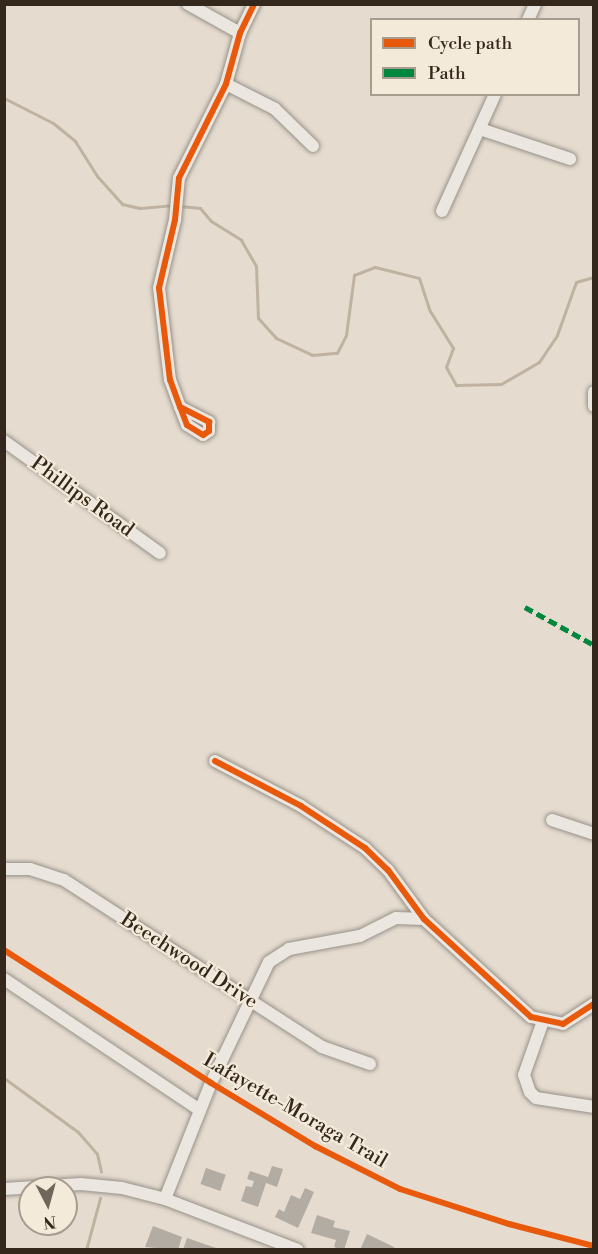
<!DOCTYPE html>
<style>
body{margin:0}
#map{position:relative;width:598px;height:1254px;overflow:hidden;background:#e5dccf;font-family:"Libre Bodoni",serif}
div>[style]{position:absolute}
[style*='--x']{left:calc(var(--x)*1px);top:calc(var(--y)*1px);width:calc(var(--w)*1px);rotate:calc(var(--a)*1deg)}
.stream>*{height:3px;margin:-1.5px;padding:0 1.5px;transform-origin:1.5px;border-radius:1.5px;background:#bfb2a0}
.building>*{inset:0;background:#b3aca3;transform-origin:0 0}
.roads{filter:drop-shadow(0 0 2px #989189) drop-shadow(0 0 2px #989189)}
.minor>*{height:12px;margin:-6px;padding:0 6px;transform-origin:6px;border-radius:6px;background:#ebe6df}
.quiet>*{height:4.5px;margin-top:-2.25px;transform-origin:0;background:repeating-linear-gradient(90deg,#00873e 0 9px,transparent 0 13.5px)}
.cycleway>*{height:6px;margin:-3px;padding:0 3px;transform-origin:3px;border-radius:3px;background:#e8590c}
span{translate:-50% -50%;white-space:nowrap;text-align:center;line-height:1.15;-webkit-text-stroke:4.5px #f4eada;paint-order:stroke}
.street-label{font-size:20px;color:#34271b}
.frame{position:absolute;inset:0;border:6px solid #34271b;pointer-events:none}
.legend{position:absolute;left:370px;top:18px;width:210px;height:78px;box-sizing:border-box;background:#f4eada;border:2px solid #a79c8e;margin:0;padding:8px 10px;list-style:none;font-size:18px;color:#34271b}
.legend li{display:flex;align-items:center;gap:12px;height:30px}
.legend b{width:30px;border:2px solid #a79c8e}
.north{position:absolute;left:18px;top:1176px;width:60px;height:60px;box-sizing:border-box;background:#f4eada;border:2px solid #a79c8e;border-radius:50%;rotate:174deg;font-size:16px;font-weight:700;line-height:24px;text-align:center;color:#34271b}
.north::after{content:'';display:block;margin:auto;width:21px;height:27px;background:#72665a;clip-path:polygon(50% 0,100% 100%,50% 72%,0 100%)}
</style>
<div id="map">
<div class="stream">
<div style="--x:4;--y:98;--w:55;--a:27"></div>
<div style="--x:53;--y:123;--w:28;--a:39"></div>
<div style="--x:75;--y:141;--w:41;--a:57.8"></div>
<div style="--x:97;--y:176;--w:38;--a:48"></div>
<div style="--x:122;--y:204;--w:18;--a:13"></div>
<div style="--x:140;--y:208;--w:33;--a:-5"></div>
<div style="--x:180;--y:206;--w:20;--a:6"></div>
<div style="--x:200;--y:208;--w:17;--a:50"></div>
<div style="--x:211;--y:221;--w:36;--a:32"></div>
<div style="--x:241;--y:240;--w:30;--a:60"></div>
<div style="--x:256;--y:266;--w:52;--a:87.8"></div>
<div style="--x:258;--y:318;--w:27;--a:48"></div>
<div style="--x:276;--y:338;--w:40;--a:25"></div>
<div style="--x:312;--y:355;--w:25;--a:-5"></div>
<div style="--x:337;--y:353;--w:20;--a:-63"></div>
<div style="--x:346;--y:335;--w:61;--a:-82.4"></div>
<div style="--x:354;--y:275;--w:22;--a:-21"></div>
<div style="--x:375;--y:267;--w:45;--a:14"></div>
<div style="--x:419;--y:278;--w:35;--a:72"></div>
<div style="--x:430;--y:311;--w:44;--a:58.1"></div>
<div style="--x:453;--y:348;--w:20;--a:110"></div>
<div style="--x:446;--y:367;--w:21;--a:61"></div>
<div style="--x:456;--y:385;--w:45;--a:-1.3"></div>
<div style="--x:501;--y:384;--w:44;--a:-30.1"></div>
<div style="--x:539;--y:362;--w:32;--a:-56"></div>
<div style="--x:557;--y:335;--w:56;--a:-70.3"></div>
<div style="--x:576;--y:282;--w:19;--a:-16"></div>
<div style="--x:4;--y:1078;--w:92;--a:36.1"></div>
<div style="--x:78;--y:1132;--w:29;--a:49"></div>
<div style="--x:97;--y:1154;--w:18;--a:77"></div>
<div style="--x:86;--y:1250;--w:54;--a:-74.9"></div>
</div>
<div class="building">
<div style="clip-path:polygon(272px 1166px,283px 1169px,277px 1187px,266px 1183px,258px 1207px,241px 1201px,246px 1186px,252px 1187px,254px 1181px,247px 1179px,250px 1171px,268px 1177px)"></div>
<div style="left:206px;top:1168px;width:21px;height:17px;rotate:19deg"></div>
<div style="clip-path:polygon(305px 1188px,314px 1192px,298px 1228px,275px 1217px,279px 1209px,284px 1212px,291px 1195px,300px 1199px)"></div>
<div style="clip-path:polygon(317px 1215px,335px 1221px,333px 1227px,350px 1231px,344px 1250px,334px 1247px,336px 1240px,311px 1233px)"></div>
<div style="clip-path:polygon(153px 1226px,182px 1237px,178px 1250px,145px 1247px)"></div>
<div style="clip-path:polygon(367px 1234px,394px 1247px,393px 1250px,360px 1250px)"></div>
<div style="clip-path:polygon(187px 1238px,219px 1249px,218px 1250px,183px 1250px)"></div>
</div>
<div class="roads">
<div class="minor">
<div style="--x:188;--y:4;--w:60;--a:29.1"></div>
<div style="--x:528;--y:20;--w:17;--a:-66"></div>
<div style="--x:226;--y:84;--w:55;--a:27"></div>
<div style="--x:275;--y:109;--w:53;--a:44.2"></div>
<div style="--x:480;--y:129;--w:95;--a:18.4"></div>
<div style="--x:442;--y:211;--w:128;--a:-65.6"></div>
<div style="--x:594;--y:392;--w:14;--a:90"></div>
<div style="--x:180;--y:407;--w:33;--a:27"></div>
<div style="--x:209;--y:422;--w:9;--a:90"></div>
<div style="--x:209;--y:431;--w:7;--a:146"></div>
<div style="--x:203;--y:435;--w:19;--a:-148"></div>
<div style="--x:187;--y:425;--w:19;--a:-111"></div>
<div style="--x:180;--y:407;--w:29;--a:-110"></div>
<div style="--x:170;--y:380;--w:93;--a:-96.8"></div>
<div style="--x:159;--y:288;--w:70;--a:-76.8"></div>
<div style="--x:175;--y:220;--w:42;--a:-84.6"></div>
<div style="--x:179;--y:178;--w:105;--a:-63.4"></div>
<div style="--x:226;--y:84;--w:53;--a:-74.6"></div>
<div style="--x:240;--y:33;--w:32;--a:-64"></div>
<div style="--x:4;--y:441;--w:192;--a:35.7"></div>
<div style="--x:215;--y:761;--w:97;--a:27.6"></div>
<div style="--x:301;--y:806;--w:77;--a:33.3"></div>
<div style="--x:365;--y:848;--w:32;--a:44"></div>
<div style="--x:388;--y:870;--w:61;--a:53.7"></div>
<div style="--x:424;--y:919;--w:145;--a:42.5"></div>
<div style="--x:531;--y:1017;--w:33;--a:12"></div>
<div style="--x:563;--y:1024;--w:37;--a:-33"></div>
<div style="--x:552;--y:820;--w:44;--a:18.4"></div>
<div style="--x:4;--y:869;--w:26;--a:0"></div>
<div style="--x:30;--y:869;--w:36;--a:18"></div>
<div style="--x:64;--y:880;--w:307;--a:32.9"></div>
<div style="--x:322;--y:1047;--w:51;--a:19.5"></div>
<div style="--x:4;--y:979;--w:236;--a:33.8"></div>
<div style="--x:543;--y:1021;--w:57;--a:109.4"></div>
<div style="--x:524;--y:1075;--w:18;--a:71"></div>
<div style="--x:530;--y:1092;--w:8;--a:45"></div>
<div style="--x:536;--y:1098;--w:59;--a:8.8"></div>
<div style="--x:4;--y:1189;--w:77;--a:-3.7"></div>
<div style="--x:81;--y:1184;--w:41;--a:5.6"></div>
<div style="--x:122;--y:1188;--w:44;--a:14.3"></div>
<div style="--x:165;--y:1199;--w:142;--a:21"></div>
<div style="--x:165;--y:1199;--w:125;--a:-68.4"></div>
<div style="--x:211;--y:1083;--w:134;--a:-64.4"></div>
<div style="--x:269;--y:962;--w:24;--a:-33"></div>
<div style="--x:289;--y:949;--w:72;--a:-10.4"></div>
<div style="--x:360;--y:936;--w:40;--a:-26.6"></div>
<div style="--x:396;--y:918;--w:28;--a:2"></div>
</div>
</div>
<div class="quiet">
<div style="--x:525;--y:607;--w:79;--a:28.8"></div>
</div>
<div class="cycleway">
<div style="--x:180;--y:407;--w:33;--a:27"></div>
<div style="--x:209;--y:422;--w:9;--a:90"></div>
<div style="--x:209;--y:431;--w:7;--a:146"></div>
<div style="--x:203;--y:435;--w:19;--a:-148"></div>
<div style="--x:187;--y:425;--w:19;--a:-111"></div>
<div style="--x:180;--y:407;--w:29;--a:-110"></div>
<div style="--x:170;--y:380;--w:93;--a:-96.8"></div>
<div style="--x:159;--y:288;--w:70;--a:-76.8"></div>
<div style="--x:175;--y:220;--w:42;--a:-84.6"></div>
<div style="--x:179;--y:178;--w:105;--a:-63.4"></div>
<div style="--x:226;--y:84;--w:53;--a:-74.6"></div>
<div style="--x:240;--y:33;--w:32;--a:-64"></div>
<div style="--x:215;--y:761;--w:97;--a:27.6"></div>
<div style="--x:301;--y:806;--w:77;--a:33.3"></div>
<div style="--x:365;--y:848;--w:32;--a:44"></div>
<div style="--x:388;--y:870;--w:61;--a:53.7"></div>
<div style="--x:424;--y:919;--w:145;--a:42.5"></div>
<div style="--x:531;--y:1017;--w:33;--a:12"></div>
<div style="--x:563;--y:1024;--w:37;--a:-33"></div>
<div style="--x:4;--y:950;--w:246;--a:32.7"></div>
<div style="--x:211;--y:1083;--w:122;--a:31.2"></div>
<div style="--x:315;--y:1146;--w:95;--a:26.8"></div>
<div style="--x:400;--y:1189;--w:114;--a:17.8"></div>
<div style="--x:509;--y:1224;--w:88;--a:14.5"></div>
</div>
<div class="street-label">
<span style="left:82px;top:497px;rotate:36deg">Phillips Road</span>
<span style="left:189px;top:961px;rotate:33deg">Beechwood Drive</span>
<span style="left:295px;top:1111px;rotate:30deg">Lafayette-Moraga Trail</span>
</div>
<div class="frame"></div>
<ul class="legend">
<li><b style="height:8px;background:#e8590c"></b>Cycle path</li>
<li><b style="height:8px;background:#00873e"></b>Path</li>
</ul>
<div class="north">N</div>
</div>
